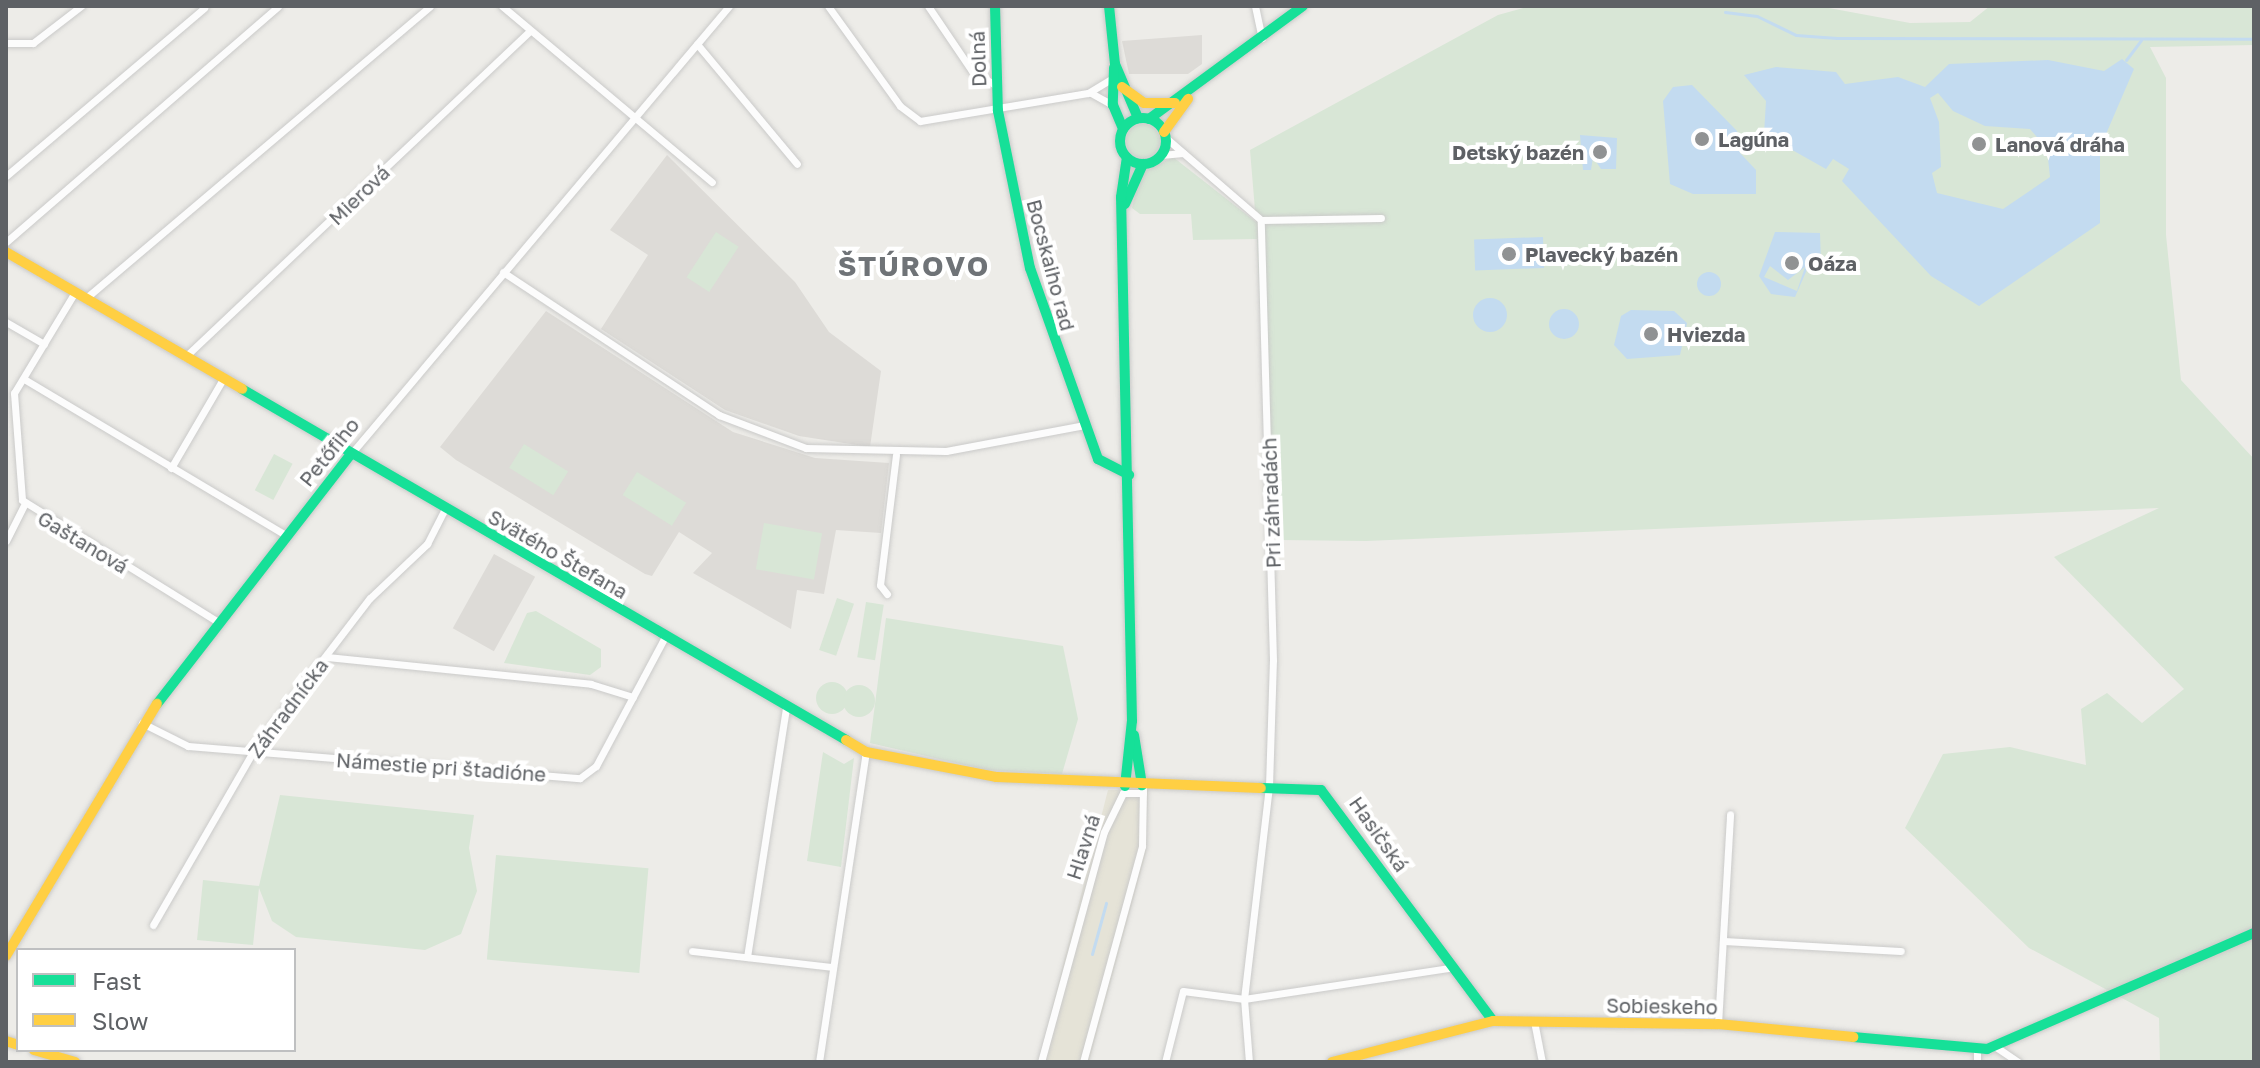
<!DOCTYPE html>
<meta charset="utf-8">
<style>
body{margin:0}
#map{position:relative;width:2260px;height:1068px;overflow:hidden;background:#edece8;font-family:"Golos Text",sans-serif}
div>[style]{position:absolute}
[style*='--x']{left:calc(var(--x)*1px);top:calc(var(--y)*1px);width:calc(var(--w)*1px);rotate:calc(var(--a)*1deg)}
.commercial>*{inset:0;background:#e5e3d7}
.education>*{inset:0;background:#dddbd7;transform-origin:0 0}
.green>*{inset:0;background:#d8e6d6;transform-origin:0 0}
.round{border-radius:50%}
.water>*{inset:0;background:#c3dbf0;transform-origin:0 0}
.stream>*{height:3px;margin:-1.5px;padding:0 1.5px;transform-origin:1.5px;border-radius:1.5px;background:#c3dbf0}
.roads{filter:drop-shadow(0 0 2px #cacac9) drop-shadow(0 0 2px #cacac9)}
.street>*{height:7px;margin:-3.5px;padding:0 3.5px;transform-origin:3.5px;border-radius:3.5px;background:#fcfcfc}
.fast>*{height:10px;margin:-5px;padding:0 5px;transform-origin:5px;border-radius:5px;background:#16e098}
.fast>.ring{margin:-5px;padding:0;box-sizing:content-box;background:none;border:10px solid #16e098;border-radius:50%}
.slow>*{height:10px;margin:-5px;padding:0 5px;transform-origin:5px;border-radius:5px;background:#ffcf43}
.dots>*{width:22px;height:22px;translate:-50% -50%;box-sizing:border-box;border:4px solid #fff;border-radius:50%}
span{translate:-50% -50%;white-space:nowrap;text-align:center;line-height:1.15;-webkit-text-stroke:8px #fff;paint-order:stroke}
.street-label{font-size:20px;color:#5e6165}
.poi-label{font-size:20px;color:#5e6165;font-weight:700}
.left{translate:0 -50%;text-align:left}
.right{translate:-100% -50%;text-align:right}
.district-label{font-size:28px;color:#6f7377;font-weight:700;letter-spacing:2px}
.frame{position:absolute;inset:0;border:8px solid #5e6165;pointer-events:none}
.legend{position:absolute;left:16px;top:948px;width:280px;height:104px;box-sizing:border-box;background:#fff;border:2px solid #bfc0c1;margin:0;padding:10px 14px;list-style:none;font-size:24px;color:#5e6165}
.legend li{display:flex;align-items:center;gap:16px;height:40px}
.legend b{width:40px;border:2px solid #bfc0c1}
</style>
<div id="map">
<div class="commercial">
<div style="clip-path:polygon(1108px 790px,1148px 790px,1146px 853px,1089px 1062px,1038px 1062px)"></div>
</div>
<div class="education">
<div style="clip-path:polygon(1202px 35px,1202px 64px,1188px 74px,1129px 74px,1122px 41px)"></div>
<div style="clip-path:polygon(667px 155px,795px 282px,829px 332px,881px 371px,870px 447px,799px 436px,725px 410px,601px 329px,648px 255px,610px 230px)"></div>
<div style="clip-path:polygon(546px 311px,733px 432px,815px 458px,889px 463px,881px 533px,836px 530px,824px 594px,797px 590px,791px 629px,693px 573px,712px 553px,679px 532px,652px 576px,645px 574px,456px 460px,440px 447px)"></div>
<div style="left:494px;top:554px;width:47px;height:85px;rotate:29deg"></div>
</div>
<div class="green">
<div style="clip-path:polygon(1531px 6px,1818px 6px,1910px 23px,1970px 22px,1990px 6px,2254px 6px,2254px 45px,2150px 47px,2166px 78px,2166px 235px,2181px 380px,2254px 459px,2254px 1062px,2160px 1062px,2159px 1018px,2029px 948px,1905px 828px,1943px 754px,2010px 747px,2086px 765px,2081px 709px,2107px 693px,2142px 723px,2184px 689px,2054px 557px,2159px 508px,1366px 541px,1279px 540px,1269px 533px,1257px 239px,1193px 240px,1191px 214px,1140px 214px,1132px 208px,1140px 174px,1173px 157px,1256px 222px,1250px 150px,1498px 15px)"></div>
<div class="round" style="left:1126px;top:124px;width:34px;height:34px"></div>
<div style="left:716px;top:232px;width:27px;height:54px;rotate:33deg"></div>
<div style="left:524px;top:444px;width:52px;height:28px;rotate:32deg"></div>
<div style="left:274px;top:454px;width:21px;height:41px;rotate:28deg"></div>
<div style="left:637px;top:472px;width:58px;height:27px;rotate:32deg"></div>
<div style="left:764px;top:523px;width:59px;height:47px;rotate:10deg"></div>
<div style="left:837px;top:598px;width:18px;height:55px;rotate:19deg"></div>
<div style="left:866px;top:602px;width:18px;height:56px;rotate:9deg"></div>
<div style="clip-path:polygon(536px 611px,601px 649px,601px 667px,590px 675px,504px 663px,527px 613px)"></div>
<div style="clip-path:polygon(886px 618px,1063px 646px,1078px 719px,1062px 774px,987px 770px,870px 743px)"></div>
<div class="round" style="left:816px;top:682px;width:32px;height:32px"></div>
<div class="round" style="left:843px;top:685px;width:32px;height:32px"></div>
<div style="clip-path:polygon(823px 752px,844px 764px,854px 758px,841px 867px,807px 861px)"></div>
<div style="clip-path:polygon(280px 795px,474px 815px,469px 848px,477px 891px,461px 934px,425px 950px,296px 937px,272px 921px,259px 888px,253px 945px,197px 940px,203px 880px,259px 886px)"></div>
<div style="left:496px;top:855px;width:153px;height:105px;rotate:5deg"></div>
</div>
<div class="water">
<div style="clip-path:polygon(evenodd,2122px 59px,2134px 69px,2100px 148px,2100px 223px,1979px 306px,1931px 276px,1842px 181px,1849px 169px,1833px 159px,1826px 169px,1764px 134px,1766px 101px,1744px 75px,1776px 67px,1836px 72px,1845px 84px,1898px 77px,1925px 87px,1949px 64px,2048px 60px,2104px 71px,2122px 59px,1938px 93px,1953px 111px,1985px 126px,2030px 129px,2047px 149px,2050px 177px,2003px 209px,1937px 193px,1932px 173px,1941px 167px,1939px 122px,1930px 98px,1938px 93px)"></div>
<div style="clip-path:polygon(1692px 85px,1737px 131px,1740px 153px,1756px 170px,1756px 194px,1693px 194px,1670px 184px,1663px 101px,1673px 87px)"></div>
<div style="clip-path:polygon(1580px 135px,1617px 138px,1616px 169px,1601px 169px,1593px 157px,1591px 170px,1583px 170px)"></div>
<div style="clip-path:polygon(evenodd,1775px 232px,1820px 233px,1821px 264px,1809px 265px,1795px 297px,1771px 294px,1759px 276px,1775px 232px,1770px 266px,1788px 280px,1805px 267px,1797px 291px,1764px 277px,1770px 266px)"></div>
<div style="left:1543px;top:237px;width:31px;height:69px;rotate:88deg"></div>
<div class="round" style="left:1697px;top:272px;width:24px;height:24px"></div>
<div class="round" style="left:1473px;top:298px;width:34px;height:34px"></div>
<div class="round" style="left:1549px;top:309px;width:30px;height:30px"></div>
<div style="clip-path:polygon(1631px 310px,1674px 311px,1687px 323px,1680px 355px,1627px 359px,1614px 345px,1621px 316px)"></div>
</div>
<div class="stream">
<div style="--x:1725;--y:12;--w:32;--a:7"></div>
<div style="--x:1757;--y:16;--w:43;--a:26"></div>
<div style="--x:1796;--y:35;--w:41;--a:4.2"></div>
<div style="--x:1837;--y:38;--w:417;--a:0.1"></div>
<div style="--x:2126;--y:60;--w:25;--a:-53"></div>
<div style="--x:1092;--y:954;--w:53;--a:-74.6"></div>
</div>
<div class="roads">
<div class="street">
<div style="--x:502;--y:6;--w:274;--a:40"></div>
<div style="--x:828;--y:6;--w:123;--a:54.2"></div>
<div style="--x:900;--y:106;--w:25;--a:37"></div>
<div style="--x:920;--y:121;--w:170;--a:-9.5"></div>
<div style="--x:1088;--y:93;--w:27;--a:-31"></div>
<div style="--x:928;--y:6;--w:78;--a:55.9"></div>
<div style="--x:972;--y:71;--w:29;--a:31"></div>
<div style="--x:1255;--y:6;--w:33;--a:78"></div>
<div style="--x:6;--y:43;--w:27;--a:0"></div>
<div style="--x:33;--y:43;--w:61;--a:-37.6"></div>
<div style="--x:697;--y:44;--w:156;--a:50.2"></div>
<div style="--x:1091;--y:93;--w:25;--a:29"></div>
<div style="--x:1166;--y:138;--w:125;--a:40.8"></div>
<div style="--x:1261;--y:220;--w:120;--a:-1"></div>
<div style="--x:1161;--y:155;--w:22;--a:-5"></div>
<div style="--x:6;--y:176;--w:260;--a:-40.3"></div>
<div style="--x:6;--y:242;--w:360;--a:-40.9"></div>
<div style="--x:503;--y:272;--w:259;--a:33.5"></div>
<div style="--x:719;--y:415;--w:93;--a:20.8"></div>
<div style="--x:806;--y:448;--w:140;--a:1.2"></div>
<div style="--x:946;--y:451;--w:141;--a:-10.6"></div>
<div style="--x:75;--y:292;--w:118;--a:121.1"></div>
<div style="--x:14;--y:393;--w:107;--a:85.7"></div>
<div style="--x:22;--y:500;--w:231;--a:31.9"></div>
<div style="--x:86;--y:298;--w:451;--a:-40.3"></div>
<div style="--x:6;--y:322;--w:44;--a:30.1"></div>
<div style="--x:185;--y:357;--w:475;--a:-43.4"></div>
<div style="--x:24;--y:379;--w:305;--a:30.8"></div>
<div style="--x:350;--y:455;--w:588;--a:-49.83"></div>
<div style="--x:171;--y:468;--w:103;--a:-59.7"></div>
<div style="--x:6;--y:541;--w:40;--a:-63.4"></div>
<div style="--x:887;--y:594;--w:11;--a:-128"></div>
<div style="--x:880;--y:585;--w:131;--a:-83"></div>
<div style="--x:327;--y:657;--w:265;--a:5.8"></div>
<div style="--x:591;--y:684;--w:44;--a:17.2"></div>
<div style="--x:142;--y:723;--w:51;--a:26.6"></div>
<div style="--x:188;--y:746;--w:393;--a:4.7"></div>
<div style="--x:580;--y:778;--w:20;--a:-37"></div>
<div style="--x:596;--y:766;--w:146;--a:-61.9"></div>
<div style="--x:153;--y:925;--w:208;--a:-60"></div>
<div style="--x:257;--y:745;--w:185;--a:-52.5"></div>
<div style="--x:370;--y:598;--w:79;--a:-43.5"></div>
<div style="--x:427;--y:544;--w:39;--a:-63"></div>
<div style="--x:1723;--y:941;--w:178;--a:3.2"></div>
<div style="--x:692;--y:951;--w:141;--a:6.5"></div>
<div style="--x:747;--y:957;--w:253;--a:-81.1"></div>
<div style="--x:1534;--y:1021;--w:42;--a:79"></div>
<div style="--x:1718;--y:1024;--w:210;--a:-86.7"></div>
<div style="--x:1996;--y:1047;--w:27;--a:34"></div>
<div style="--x:819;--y:1062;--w:314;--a:-81.4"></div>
<div style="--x:1041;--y:1062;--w:238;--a:-74.7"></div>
<div style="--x:1104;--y:832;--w:43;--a:-64"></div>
<div style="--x:1123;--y:793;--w:20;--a:0"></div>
<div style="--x:1083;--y:1062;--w:224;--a:-74.7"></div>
<div style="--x:1142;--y:846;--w:58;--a:-89"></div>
<div style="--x:1165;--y:1062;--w:73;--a:-75.8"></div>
<div style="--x:1183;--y:991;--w:62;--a:7.5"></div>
<div style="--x:1244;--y:999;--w:208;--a:-8.6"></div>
<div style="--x:1249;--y:1062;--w:63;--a:-94.5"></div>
<div style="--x:1244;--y:999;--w:214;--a:-83.3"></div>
<div style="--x:1269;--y:786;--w:126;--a:-88.2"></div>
<div style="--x:1273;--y:660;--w:440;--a:-91.6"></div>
<div style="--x:1977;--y:1062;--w:13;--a:-90"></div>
</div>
<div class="fast">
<div style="--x:995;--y:6;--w:105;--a:88.4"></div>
<div style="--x:998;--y:111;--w:160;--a:78.5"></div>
<div style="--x:1030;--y:268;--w:203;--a:70.4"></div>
<div style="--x:1098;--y:459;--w:35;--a:27"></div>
<div style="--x:1109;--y:6;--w:58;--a:84.1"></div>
<div style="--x:1115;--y:64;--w:59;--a:66.9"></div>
<div style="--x:1114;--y:68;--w:37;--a:92"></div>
<div style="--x:1113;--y:105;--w:26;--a:67"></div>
<div class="ring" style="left:1120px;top:118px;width:36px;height:36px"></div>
<div style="--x:1149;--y:119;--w:191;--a:-36.3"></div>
<div style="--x:1125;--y:204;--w:44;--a:-65.8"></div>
<div style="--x:242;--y:389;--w:699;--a:30.16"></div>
<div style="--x:157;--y:704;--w:315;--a:-52.2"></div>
<div style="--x:1134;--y:735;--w:51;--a:80.9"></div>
<div style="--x:1125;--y:786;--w:65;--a:-83.9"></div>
<div style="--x:1132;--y:721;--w:524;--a:-91.2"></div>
<div style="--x:1121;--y:197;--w:40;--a:-81.5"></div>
<div style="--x:1261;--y:788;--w:60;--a:1.9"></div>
<div style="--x:1321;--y:790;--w:288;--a:53.3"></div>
<div style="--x:1853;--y:1037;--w:135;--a:5.1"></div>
<div style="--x:1987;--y:1049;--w:291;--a:-23.5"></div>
</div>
<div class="slow">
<div style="--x:1122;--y:87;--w:27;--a:36"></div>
<div style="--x:1144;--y:103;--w:31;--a:0"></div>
<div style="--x:1164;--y:132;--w:41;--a:-54"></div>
<div style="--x:6;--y:252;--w:273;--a:30.1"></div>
<div style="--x:846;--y:740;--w:23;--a:31"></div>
<div style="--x:866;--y:752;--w:132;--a:10.9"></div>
<div style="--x:996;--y:777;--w:265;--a:2.4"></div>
<div style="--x:6;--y:956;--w:294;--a:-59.1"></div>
<div style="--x:6;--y:1041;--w:13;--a:18"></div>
<div style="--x:34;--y:1050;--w:43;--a:16.3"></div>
<div style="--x:1332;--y:1062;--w:166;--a:-14.3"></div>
<div style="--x:1493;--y:1021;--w:225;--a:0.8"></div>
<div style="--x:1718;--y:1024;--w:136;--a:5.5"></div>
</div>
</div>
<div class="dots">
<div style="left:1702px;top:139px;background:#909293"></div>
<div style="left:1979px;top:144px;background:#909293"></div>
<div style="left:1600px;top:152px;background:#909293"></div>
<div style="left:1509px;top:254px;background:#909293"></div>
<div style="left:1792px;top:263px;background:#909293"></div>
<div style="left:1651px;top:334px;background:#909293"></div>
</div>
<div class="street-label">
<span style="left:978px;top:59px;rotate:-92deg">Dolná</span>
<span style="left:359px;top:195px;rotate:-44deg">Mierová</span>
<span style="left:1051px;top:265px;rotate:75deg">Bocskaiho rad</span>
<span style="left:329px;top:452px;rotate:-51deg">Petőfiho</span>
<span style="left:1271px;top:503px;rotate:-92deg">Pri záhradách</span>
<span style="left:83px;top:542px;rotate:31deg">Gaštanová</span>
<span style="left:558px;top:554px;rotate:30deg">Svätého Štefana</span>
<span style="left:288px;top:708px;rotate:-53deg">Záhradnícka</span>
<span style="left:441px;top:767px;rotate:4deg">Námestie pri štadióne</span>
<span style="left:1379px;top:834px;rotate:55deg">Hasičská</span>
<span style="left:1083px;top:847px;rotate:-72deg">Hlavná</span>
<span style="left:1662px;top:1006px;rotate:1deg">Sobieskeho</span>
</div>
<div class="poi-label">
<span class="left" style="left:1718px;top:139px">Lagúna</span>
<span class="left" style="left:1995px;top:144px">Lanová dráha</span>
<span class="right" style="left:1584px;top:152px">Detský bazén</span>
<span class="left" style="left:1525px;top:254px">Plavecký bazén</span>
<span class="left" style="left:1808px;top:263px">Oáza</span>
<span class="left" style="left:1667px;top:334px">Hviezda</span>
</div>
<div class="district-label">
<span style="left:914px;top:266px">ŠTÚROVO</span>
</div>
<div class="frame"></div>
<ul class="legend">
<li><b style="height:10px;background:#16e098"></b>Fast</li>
<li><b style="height:10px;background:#ffcf43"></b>Slow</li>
</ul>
</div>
